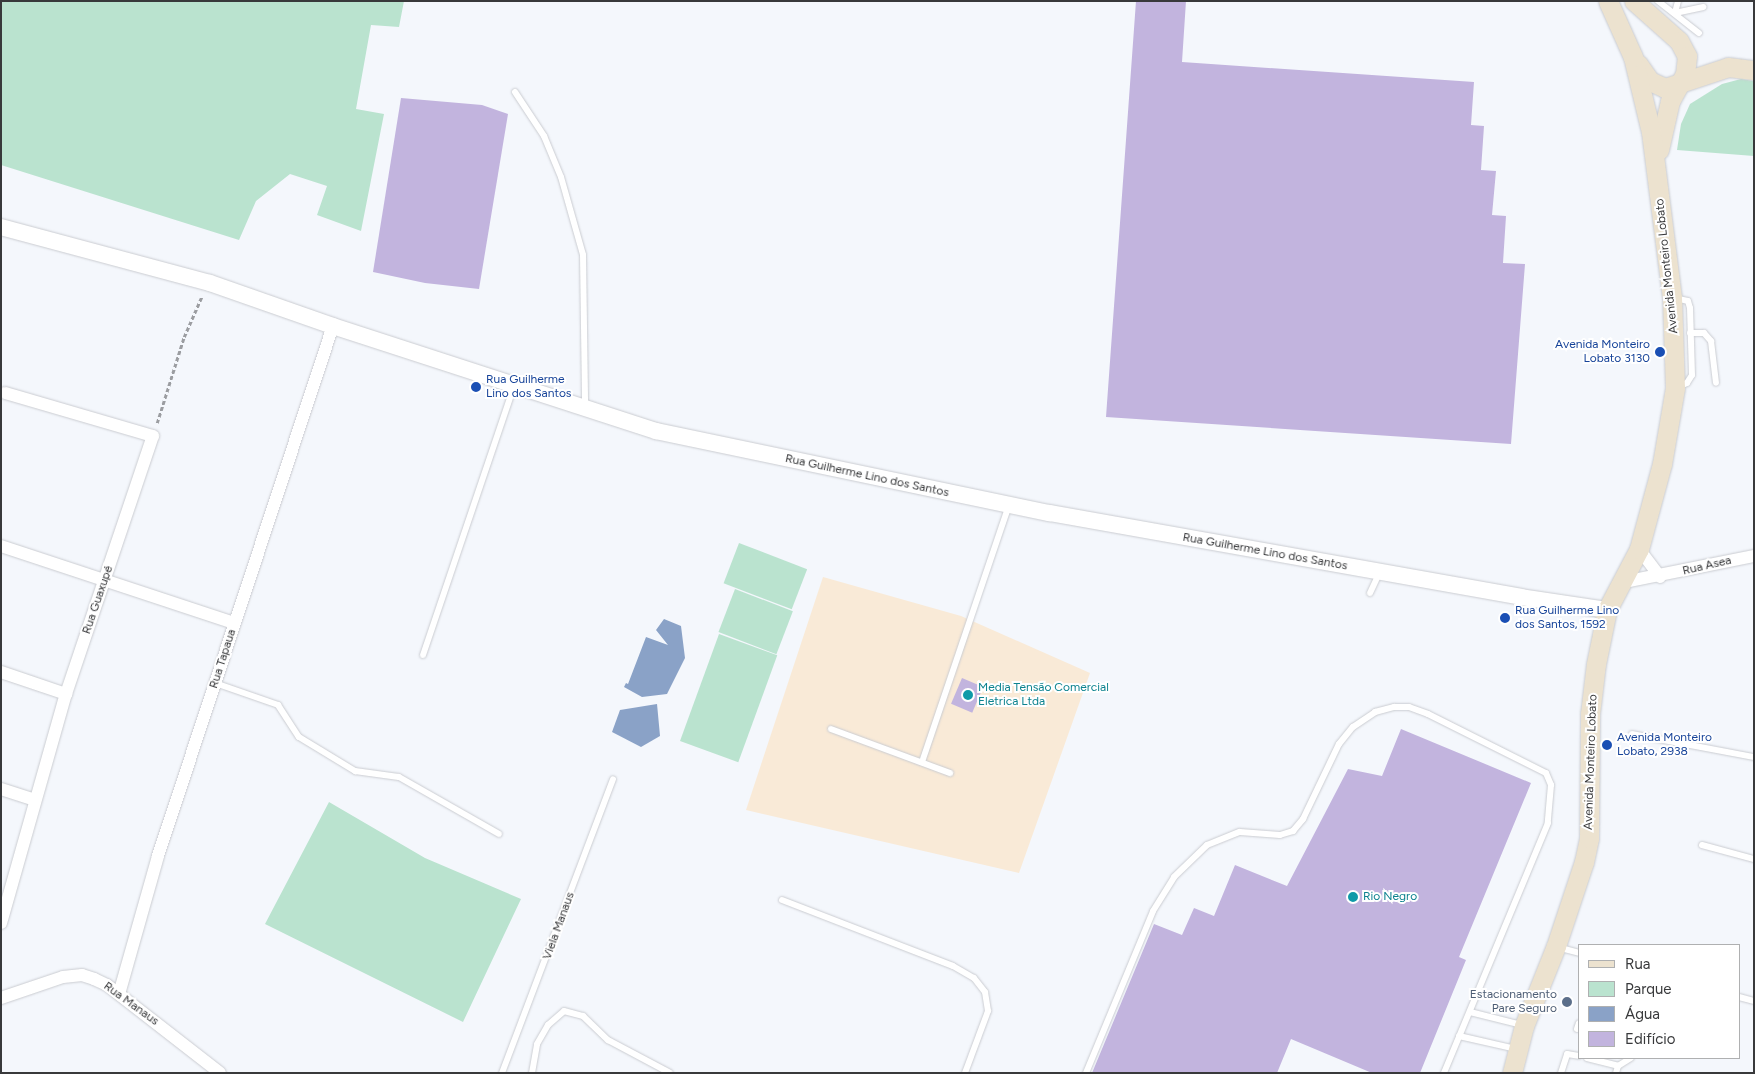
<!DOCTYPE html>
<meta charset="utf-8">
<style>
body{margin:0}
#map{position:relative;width:1755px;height:1074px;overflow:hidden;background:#f4f7fc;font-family:Figtree,sans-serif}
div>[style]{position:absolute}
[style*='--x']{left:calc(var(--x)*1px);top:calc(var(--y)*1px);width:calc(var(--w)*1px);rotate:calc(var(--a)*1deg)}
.industrial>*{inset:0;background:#f9ead7}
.green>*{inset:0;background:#bae3cf;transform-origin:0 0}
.water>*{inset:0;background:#8aa2c7}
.building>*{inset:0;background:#c2b4de;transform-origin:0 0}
.path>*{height:2.5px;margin-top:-1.25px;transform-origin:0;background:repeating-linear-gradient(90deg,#9b9da1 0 4px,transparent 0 6.5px)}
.roads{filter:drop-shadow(0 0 1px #caccd1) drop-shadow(0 0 1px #caccd1)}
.service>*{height:6px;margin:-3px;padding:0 3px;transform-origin:3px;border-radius:3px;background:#fff}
.minor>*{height:12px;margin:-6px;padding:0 6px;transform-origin:6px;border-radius:6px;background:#fff}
.tertiary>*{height:16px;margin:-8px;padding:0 8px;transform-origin:8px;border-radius:8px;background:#fff}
.secondary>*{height:19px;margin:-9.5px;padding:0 9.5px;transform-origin:9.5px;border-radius:9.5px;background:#ece2cf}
.dots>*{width:14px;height:14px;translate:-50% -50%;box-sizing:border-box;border:2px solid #fff;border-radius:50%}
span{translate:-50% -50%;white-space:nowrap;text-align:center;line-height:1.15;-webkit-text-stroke:4px #fff;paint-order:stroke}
.street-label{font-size:12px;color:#38393b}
.transit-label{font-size:12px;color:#164399}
.right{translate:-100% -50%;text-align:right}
.left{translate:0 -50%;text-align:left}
.culture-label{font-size:12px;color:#0d838f}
.service-label{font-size:12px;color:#4e5e75}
.frame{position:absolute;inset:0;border:2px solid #38393b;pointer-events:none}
.legend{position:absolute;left:1578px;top:944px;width:162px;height:115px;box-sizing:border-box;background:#fff;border:1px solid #afb0b1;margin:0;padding:6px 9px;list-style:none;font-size:15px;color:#38393b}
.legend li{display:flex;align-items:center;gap:10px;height:25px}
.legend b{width:25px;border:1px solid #afb0b1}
</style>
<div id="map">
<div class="industrial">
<div style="clip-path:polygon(823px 577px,961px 616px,1090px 673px,1019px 873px,746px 810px)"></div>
</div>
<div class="green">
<div style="clip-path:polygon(1px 1px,404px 1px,399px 27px,371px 25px,356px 109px,384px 114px,361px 231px,317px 215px,327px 186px,290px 174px,256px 201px,239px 240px,1px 165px)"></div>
<div style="clip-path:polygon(1741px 79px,1754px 81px,1754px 156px,1677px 150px,1681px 124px,1690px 104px,1722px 84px)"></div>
<div style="left:739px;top:543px;width:73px;height:43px;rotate:21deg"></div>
<div style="left:735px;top:589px;width:62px;height:46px;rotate:21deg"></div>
<div style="left:719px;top:634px;width:62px;height:114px;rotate:20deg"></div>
<div style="clip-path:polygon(329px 802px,425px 858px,521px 899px,463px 1022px,265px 924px)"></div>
</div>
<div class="water">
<div style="clip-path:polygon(664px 619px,681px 626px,685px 658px,667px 694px,642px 697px,624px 687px,626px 683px,628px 684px,646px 637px,668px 645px,656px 630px)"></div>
<div style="clip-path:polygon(657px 704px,660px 736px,641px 747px,612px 732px,620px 710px)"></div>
</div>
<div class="building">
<div style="clip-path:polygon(1136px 1px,1186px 1px,1182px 62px,1474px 82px,1471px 125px,1484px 126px,1481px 170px,1496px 171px,1492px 215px,1506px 216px,1503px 263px,1525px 264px,1511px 444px,1106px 417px)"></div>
<div style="clip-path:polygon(401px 98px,482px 105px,508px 114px,479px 289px,425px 283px,373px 272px)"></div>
<div style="left:962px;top:678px;width:23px;height:28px;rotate:23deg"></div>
<div style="clip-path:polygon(1401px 729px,1531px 783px,1459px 957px,1466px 960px,1420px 1073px,1372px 1073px,1291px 1039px,1277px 1073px,1092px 1073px,1154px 924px,1182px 935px,1194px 908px,1214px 916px,1235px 865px,1287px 886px,1348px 769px,1382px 776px)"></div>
</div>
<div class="path">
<div style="--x:157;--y:423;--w:90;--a:-72.6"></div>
<div style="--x:184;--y:337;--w:45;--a:-66.3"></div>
</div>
<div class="roads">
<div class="service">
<div style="--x:1658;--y:1;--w:52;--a:38"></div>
<div style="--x:1675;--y:13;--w:29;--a:-12"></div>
<div style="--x:1675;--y:13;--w:12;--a:-76"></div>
<div style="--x:515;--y:92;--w:53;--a:56.6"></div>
<div style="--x:544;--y:136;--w:44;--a:67.5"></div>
<div style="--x:561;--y:177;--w:81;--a:74.2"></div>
<div style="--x:583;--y:255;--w:151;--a:89.2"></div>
<div style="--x:1674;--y:298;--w:14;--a:12"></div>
<div style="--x:1688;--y:301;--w:7;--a:74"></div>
<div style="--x:1690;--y:308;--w:67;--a:88.3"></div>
<div style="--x:1692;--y:375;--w:9;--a:122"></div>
<div style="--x:1687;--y:383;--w:12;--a:156"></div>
<div style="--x:1690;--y:333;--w:14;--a:0"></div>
<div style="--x:1704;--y:333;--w:11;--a:49"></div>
<div style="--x:1711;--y:341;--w:42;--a:83.2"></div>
<div style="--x:1370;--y:593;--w:21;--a:-65"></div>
<div style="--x:423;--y:655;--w:284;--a:-71.3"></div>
<div style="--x:215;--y:683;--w:67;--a:19.2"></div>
<div style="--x:278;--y:705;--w:38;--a:57"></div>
<div style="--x:299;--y:737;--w:66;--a:31.3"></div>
<div style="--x:355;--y:771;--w:44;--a:7.8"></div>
<div style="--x:399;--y:777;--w:115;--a:29.7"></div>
<div style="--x:831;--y:729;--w:127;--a:20.3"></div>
<div style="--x:1632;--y:734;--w:124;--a:10.7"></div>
<div style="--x:922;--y:762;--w:271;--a:-71.3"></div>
<div style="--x:1702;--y:845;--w:54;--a:15.1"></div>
<div style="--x:782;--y:900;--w:183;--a:21.1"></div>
<div style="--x:953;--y:966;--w:24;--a:30"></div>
<div style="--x:974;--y:978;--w:18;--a:52"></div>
<div style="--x:985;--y:992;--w:19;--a:81"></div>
<div style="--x:988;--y:1011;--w:66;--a:110.4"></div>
<div style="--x:1557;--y:947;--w:23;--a:15"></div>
<div style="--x:1739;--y:997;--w:16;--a:15"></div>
<div style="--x:1470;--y:1012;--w:54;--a:14"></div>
<div style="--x:1577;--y:1029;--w:6;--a:-72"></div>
<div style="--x:1459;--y:1036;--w:58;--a:12.8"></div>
<div style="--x:1587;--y:1058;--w:32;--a:14"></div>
<div style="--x:502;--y:1073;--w:314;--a:-69.3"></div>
<div style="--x:532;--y:1073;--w:29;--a:-80"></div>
<div style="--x:537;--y:1044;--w:22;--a:-60"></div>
<div style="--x:548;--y:1025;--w:21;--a:-41"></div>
<div style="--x:564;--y:1011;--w:20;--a:15"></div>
<div style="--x:583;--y:1016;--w:35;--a:44"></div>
<div style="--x:608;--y:1040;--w:70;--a:28"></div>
<div style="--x:1086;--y:1073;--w:175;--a:-67.5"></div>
<div style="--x:1153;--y:911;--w:40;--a:-58"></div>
<div style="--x:1174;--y:877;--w:46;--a:-44.1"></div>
<div style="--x:1207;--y:845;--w:35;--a:-22"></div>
<div style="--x:1240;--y:832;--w:40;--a:4.3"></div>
<div style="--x:1280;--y:835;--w:14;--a:-17"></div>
<div style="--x:1293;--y:831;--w:16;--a:-50"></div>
<div style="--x:1303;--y:819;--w:83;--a:-64.4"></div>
<div style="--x:1339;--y:744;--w:22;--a:-51"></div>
<div style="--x:1353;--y:727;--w:27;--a:-34"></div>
<div style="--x:1375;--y:712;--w:20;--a:-15"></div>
<div style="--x:1394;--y:707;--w:15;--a:0"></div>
<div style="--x:1409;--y:707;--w:20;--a:20"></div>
<div style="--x:1428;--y:714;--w:132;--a:26.6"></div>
<div style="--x:1546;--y:773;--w:13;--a:67"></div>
<div style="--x:1551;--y:785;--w:38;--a:95"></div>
<div style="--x:1548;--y:823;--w:271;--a:112.6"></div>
<div style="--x:1561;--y:1073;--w:20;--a:-72"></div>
<div style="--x:1567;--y:1054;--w:12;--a:9"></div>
<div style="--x:1616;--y:1073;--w:7;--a:-74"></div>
<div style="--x:1618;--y:1066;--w:15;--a:-32"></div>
</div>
<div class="minor">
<div style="--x:1;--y:546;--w:245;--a:18.3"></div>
<div style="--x:1639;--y:549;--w:35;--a:53"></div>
<div style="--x:1624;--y:582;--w:133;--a:-11.3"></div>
<div style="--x:1;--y:672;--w:69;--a:18.7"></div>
<div style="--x:1;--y:789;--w:35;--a:18"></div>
<div style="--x:1;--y:923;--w:238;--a:-74.2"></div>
<div style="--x:66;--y:694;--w:272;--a:-71.4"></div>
<div style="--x:153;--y:436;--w:154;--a:-163.8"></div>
<div style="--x:119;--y:994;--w:143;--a:-74.2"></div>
<div style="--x:158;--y:856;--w:558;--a:-71.73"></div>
<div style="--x:1;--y:998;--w:65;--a:-18.7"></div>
<div style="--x:63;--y:977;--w:19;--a:-6"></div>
<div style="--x:82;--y:975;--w:13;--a:18"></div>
<div style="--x:94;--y:979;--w:14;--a:25"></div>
<div style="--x:107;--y:985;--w:143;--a:37.9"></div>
</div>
<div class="tertiary">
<div style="--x:1;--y:227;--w:216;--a:15"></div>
<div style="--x:210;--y:283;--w:130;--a:19.3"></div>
<div style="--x:333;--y:326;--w:340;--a:18"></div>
<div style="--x:656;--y:431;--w:402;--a:11.8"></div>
<div style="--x:1050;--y:513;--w:478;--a:10.1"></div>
<div style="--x:1521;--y:597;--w:87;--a:8.6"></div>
</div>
<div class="secondary">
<div style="--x:1634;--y:1;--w:60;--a:41.6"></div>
<div style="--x:1679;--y:41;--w:17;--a:62"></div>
<div style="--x:1687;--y:56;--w:18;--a:96"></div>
<div style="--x:1685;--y:74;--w:31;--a:119"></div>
<div style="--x:1670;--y:101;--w:50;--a:102.7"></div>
<div style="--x:1638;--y:64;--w:21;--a:55"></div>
<div style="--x:1650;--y:81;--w:17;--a:25"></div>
<div style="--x:1665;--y:88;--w:66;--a:-18.4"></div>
<div style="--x:1728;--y:67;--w:26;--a:7"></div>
<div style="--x:1512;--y:1073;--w:49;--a:-75.7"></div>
<div style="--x:1524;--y:1026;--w:86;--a:-68.2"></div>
<div style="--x:1556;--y:946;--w:89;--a:-71.6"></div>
<div style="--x:1584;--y:862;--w:25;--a:-78"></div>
<div style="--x:1589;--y:838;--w:124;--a:-89.5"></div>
<div style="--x:1590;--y:714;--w:50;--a:-83.2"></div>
<div style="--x:1596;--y:664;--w:55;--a:-78.5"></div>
<div style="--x:1607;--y:610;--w:69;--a:-62.3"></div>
<div style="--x:1639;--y:549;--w:88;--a:-74.9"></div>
<div style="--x:1662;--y:464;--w:77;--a:-80.3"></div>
<div style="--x:1675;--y:388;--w:90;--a:-91.9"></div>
<div style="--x:1672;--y:298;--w:167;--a:-97.2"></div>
<div style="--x:1651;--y:132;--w:77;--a:-103.5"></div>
<div style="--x:1633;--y:57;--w:61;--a:-114.1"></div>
</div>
</div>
<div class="dots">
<div style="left:1660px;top:352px;background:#1a4fb4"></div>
<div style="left:476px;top:387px;background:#1a4fb4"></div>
<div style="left:1505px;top:618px;background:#1a4fb4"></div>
<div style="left:968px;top:695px;background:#0f9aa8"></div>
<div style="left:1607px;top:745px;background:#1a4fb4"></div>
<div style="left:1353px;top:897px;background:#0f9aa8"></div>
<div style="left:1567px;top:1002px;background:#5c6f8a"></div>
</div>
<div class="street-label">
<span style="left:1667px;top:266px;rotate:-96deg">Avenida Monteiro Lobato</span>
<span style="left:867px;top:476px;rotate:12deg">Rua Guilherme Lino dos Santos</span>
<span style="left:1265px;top:552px;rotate:10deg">Rua Guilherme Lino dos Santos</span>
<span style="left:1707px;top:566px;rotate:-13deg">Rua Asea</span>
<span style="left:98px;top:600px;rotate:-71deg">Rua Guaxupé</span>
<span style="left:223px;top:659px;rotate:-72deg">Rua Tapaua</span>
<span style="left:1591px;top:762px;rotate:-88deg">Avenida Monteiro Lobato</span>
<span style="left:559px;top:926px;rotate:-70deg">Viela Manaus</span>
<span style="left:131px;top:1004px;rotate:36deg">Rua Manaus</span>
</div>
<div class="transit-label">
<span class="right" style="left:1650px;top:352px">Avenida Monteiro<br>Lobato 3130</span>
<span class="left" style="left:486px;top:387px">Rua Guilherme<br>Lino dos Santos</span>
<span class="left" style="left:1515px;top:618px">Rua Guilherme Lino<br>dos Santos, 1592</span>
<span class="left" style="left:1617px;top:745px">Avenida Monteiro<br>Lobato, 2938</span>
</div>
<div class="culture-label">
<span class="left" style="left:978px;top:695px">Media Tensão Comercial<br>Eletrica Ltda</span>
<span class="left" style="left:1363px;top:897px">Rio Negro</span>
</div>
<div class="service-label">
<span class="right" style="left:1557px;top:1002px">Estacionamento<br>Pare Seguro</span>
</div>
<div class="frame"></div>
<ul class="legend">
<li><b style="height:6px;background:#ece2cf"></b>Rua</li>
<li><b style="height:14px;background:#bae3cf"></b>Parque</li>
<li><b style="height:14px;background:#8aa2c7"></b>Água</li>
<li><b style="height:14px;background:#c2b4de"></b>Edifício</li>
</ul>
</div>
